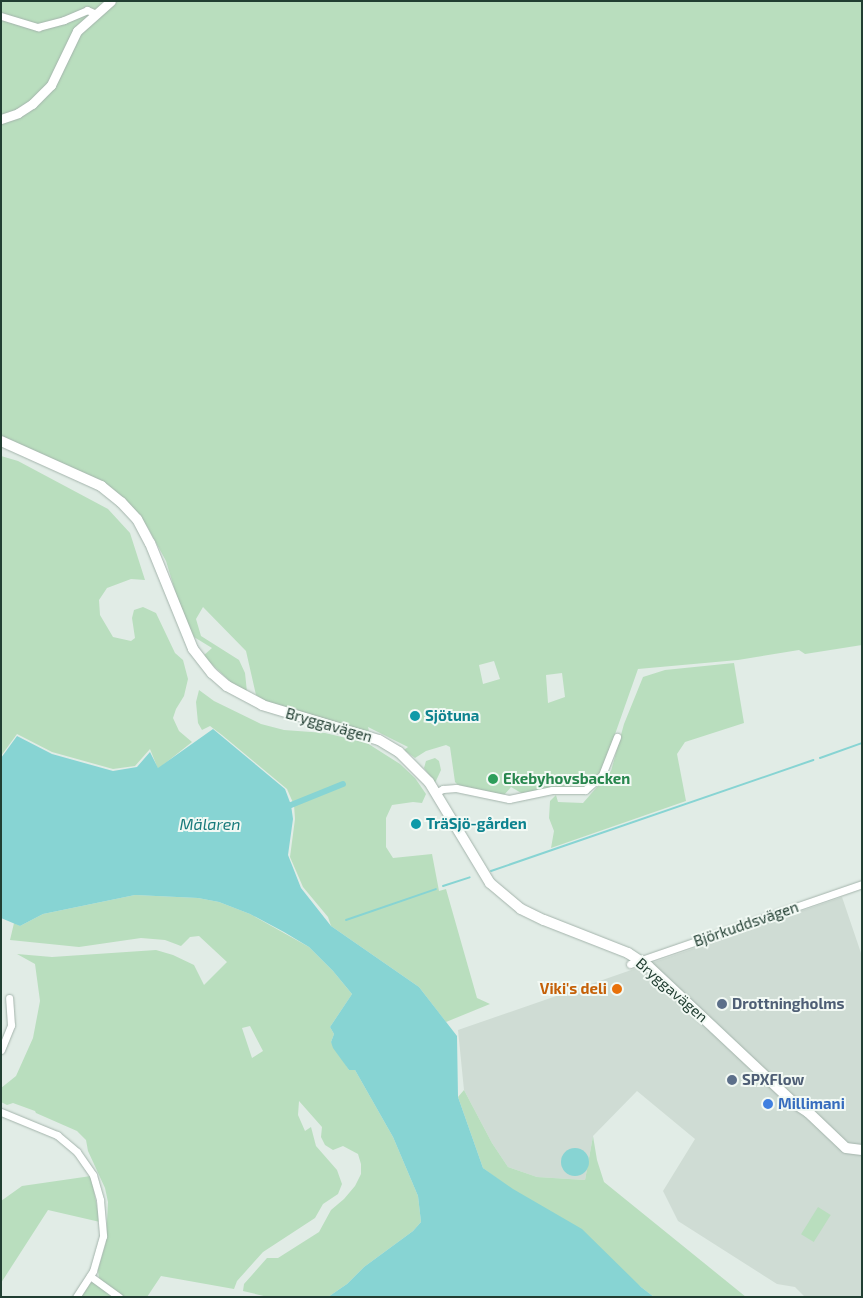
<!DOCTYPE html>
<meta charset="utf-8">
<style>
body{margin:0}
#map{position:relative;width:863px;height:1298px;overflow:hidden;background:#e1ece6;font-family:"Exo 2",sans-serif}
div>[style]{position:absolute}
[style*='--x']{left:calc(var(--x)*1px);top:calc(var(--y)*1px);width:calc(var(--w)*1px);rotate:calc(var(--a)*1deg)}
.built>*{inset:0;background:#cfdcd4}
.green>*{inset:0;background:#b9debe;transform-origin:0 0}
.water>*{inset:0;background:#87d4d3}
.round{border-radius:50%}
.stream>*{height:2px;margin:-1px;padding:0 1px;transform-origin:1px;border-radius:1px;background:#87d4d3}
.canal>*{height:6px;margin:-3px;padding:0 3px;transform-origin:3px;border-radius:3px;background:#87d4d3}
.roads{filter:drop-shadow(0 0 1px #a4b4ac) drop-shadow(0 0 1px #a4b4ac)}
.minor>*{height:7px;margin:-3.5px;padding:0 3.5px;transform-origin:3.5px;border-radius:3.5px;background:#fff}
.tertiary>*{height:9px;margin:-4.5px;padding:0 4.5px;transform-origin:4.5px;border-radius:4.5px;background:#fff}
.secondary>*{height:10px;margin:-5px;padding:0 5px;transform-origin:5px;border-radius:5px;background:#fff}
.dots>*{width:14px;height:14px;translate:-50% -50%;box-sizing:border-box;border:2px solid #f2f9f4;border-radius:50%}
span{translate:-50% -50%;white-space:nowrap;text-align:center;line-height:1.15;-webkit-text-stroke:4px #f2f9f4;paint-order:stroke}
.culture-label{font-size:15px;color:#0d838f;font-weight:700}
.left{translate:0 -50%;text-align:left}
.street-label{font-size:15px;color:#213e32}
.leisure-label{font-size:15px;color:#27864d;font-weight:700}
.food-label{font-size:15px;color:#c56008;font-weight:700}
.right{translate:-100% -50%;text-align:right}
.service-label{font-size:15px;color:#4e5e75;font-weight:700}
.shop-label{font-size:15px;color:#366cbe;font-weight:700}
.water-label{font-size:16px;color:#197b7c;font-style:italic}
.frame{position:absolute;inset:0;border:2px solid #213e32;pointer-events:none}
</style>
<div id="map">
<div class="built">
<div style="clip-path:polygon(842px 897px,862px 956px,862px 1297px,805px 1297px,795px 1287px,777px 1284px,678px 1221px,663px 1191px,695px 1139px,637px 1091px,593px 1136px,585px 1180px,537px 1177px,508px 1167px,492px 1143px,464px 1090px,458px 1030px)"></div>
</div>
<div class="green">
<div style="clip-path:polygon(evenodd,1px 1px,862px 1px,862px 645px,805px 654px,799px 650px,738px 660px,638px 669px,601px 774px,585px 789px,523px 794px,511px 787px,504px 795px,458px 785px,455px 782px,450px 747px,446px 745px,426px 751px,415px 758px,404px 750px,408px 747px,368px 727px,369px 731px,361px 730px,267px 702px,256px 695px,246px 651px,203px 607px,196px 619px,201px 636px,239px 660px,245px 673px,247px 692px,234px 685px,203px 656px,212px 648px,194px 637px,180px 607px,166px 561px,148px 528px,133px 508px,109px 486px,1px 437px,1px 1px,494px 661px,500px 679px,483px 684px,479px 665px,494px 661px,1px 1px,562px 673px,565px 697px,548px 703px,546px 675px,562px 673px)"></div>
<div style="clip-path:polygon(1px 456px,18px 461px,108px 509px,130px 533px,145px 580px,131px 579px,107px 588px,99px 600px,100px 615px,113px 637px,131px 641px,135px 638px,132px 618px,134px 610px,143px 607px,156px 613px,175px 653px,183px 660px,188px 679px,184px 696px,176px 709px,173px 718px,179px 731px,192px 742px,158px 769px,150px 749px,135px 766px,113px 769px,52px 752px,17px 734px,1px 756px)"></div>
<div style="clip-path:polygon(734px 663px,744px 723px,685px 742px,677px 754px,686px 801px,551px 848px,554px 831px,549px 818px,550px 801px,556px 795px,558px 802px,583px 803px,611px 771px,624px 724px,643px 677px,665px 670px)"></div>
<div style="clip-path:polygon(199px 690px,214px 701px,261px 724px,284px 730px,325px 733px,367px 743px,400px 764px,415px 778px,426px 794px,422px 803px,413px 802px,392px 805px,386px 818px,386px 847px,393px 858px,432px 854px,439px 891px,446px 889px,477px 998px,490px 1004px,446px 1022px,419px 987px,331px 926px,328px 917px,303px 887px,290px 857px,295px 819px,294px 805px,287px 789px,222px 735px,210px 726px,202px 730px,198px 723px,196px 702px)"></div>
<div style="clip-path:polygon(435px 758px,439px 761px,441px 770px,435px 783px,424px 768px,426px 761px)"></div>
<div style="clip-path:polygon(evenodd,135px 895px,198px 898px,219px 902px,250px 914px,309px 947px,333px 971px,352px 994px,330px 1027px,334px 1034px,331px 1042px,349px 1070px,355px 1070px,393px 1137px,418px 1196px,421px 1222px,413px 1231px,364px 1267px,347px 1284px,328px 1297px,268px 1297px,243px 1291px,244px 1284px,267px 1258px,278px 1258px,319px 1232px,331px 1210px,344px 1199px,355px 1186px,361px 1174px,361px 1164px,358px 1154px,343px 1146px,333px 1150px,325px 1145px,321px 1137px,322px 1127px,299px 1101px,298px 1115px,305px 1131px,311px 1127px,316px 1146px,337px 1170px,342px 1184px,338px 1194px,323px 1204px,315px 1218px,263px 1252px,237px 1281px,234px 1289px,161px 1276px,147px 1297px,123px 1297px,99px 1279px,98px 1270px,106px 1242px,108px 1202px,105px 1188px,88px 1151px,86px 1140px,77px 1131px,36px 1113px,35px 1111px,13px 1103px,7px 1105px,1px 1102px,1px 1088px,16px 1076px,33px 1038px,40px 1001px,35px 964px,17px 954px,52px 957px,156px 950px,173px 955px,194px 965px,204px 985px,227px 962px,199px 936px,190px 937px,181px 946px,165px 940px,141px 938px,79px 947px,10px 940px,14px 923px,20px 926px,43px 914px,135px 895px,250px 1026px,263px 1051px,252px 1058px,242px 1028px,250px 1026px)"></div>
<div style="clip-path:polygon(464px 1090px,492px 1143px,508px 1167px,537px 1177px,585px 1180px,593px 1136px,597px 1160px,604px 1182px,746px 1297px,654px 1297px,641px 1287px,483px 1168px,458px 1097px)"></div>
<div style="clip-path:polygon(91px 1176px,100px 1222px,48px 1210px,1px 1283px,1px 1201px,22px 1186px)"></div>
<div style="left:818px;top:1207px;width:15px;height:32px;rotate:32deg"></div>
<div style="clip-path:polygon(93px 1282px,100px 1286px,115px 1297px,78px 1297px,85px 1287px)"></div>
</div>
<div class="water">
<div style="clip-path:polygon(213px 729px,285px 789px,291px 805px,293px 819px,288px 855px,301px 888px,331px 926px,419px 987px,457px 1036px,458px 1097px,483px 1168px,513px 1189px,582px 1229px,641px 1287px,654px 1297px,328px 1297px,347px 1284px,364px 1267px,413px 1231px,421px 1222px,418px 1196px,393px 1137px,355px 1070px,349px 1070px,333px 1048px,331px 1042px,334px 1034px,330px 1027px,352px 994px,333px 971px,309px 947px,284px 932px,250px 914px,219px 902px,198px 898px,135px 895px,43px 914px,20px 926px,1px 918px,1px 758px,17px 736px,52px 754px,113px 771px,137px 767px,150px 752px,158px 768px)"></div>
<div class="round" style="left:561px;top:1148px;width:28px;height:28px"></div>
</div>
<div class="stream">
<div style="--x:820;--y:758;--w:45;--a:-19.7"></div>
<div style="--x:491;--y:871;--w:341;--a:-19"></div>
<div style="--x:443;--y:886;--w:28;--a:-18"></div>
<div style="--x:346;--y:920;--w:95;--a:-19"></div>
</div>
<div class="canal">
<div style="--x:291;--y:805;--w:56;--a:-22"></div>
</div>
<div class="roads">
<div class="minor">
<div style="--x:1;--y:16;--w:39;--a:17"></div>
<div style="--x:38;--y:27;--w:27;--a:-15"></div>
<div style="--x:64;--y:20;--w:25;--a:-23"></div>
<div style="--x:87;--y:10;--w:8;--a:23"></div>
<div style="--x:435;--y:793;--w:9;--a:-27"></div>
<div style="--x:443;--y:789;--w:13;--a:-4"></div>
<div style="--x:456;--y:788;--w:54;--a:11.7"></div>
<div style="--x:509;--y:799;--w:44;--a:-11.8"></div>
<div style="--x:552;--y:790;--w:33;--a:0"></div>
<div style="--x:585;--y:790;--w:23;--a:-41"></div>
<div style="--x:602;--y:775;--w:41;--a:-68.5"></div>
<div style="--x:630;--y:964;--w:245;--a:-19"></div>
<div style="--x:1;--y:1050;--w:27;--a:-68"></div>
<div style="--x:11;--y:1025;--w:27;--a:-94"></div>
<div style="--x:1;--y:1112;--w:61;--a:22.3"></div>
<div style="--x:57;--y:1135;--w:26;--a:40"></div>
<div style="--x:77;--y:1152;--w:28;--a:55"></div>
<div style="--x:93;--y:1175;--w:26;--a:74"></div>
<div style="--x:100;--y:1200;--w:36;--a:85"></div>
<div style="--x:103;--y:1236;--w:36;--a:106"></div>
<div style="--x:93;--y:1271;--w:31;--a:123"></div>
<div style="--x:90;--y:1276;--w:36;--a:36"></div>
</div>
<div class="tertiary">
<div style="--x:1;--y:119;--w:18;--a:-19"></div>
<div style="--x:18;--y:113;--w:17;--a:-33"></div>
<div style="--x:32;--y:104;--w:27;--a:-45"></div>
<div style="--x:51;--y:85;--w:60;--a:-64.3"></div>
<div style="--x:77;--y:31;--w:45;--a:-41.4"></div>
</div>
<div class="secondary">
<div style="--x:1;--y:441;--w:110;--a:24.2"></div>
<div style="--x:101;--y:486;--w:26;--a:39"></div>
<div style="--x:121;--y:502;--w:23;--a:47"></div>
<div style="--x:137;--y:519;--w:27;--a:62"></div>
<div style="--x:150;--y:543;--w:114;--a:67.9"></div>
<div style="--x:193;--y:649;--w:31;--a:52"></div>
<div style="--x:212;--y:673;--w:20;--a:41"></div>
<div style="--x:227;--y:686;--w:40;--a:28"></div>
<div style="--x:262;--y:705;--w:122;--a:16.7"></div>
<div style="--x:379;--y:740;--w:23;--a:31"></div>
<div style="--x:399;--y:752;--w:42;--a:45"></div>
<div style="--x:429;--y:782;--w:118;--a:58.9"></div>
<div style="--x:490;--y:883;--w:40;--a:40"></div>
<div style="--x:521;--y:909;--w:25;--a:26"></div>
<div style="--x:544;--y:920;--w:90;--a:21.4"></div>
<div style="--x:628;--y:953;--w:24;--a:33"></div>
<div style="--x:648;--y:966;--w:200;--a:43.2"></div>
<div style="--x:794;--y:1103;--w:17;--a:33"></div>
<div style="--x:808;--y:1112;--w:52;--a:43.5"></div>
<div style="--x:846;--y:1148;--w:16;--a:7"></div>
</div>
</div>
<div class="dots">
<div style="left:415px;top:716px;background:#0f9aa8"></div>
<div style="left:493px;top:779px;background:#2e9e5b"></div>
<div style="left:416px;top:824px;background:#0f9aa8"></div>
<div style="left:617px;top:989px;background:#e8710a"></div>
<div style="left:722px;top:1004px;background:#5c6f8a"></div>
<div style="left:732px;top:1080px;background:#5c6f8a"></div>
<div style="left:768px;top:1104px;background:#3f7fe0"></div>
</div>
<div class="culture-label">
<span class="left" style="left:425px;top:716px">Sjötuna</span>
<span class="left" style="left:426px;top:824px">TräSjö-gården</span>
</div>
<div class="street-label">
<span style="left:329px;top:725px;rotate:16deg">Bryggavägen</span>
<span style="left:746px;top:924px;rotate:-19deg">Björkuddsvägen</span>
<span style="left:672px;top:990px;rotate:41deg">Bryggavägen</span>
</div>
<div class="leisure-label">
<span class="left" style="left:503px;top:779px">Ekebyhovsbacken</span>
</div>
<div class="food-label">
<span class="right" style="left:607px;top:989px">Viki's deli</span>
</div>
<div class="service-label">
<span class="left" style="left:732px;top:1004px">Drottningholms</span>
<span class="left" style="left:742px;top:1080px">SPXFlow</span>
</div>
<div class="shop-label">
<span class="left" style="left:778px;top:1104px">Millimani</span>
</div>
<div class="water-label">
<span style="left:210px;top:824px">Mälaren</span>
</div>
<div class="frame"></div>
</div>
